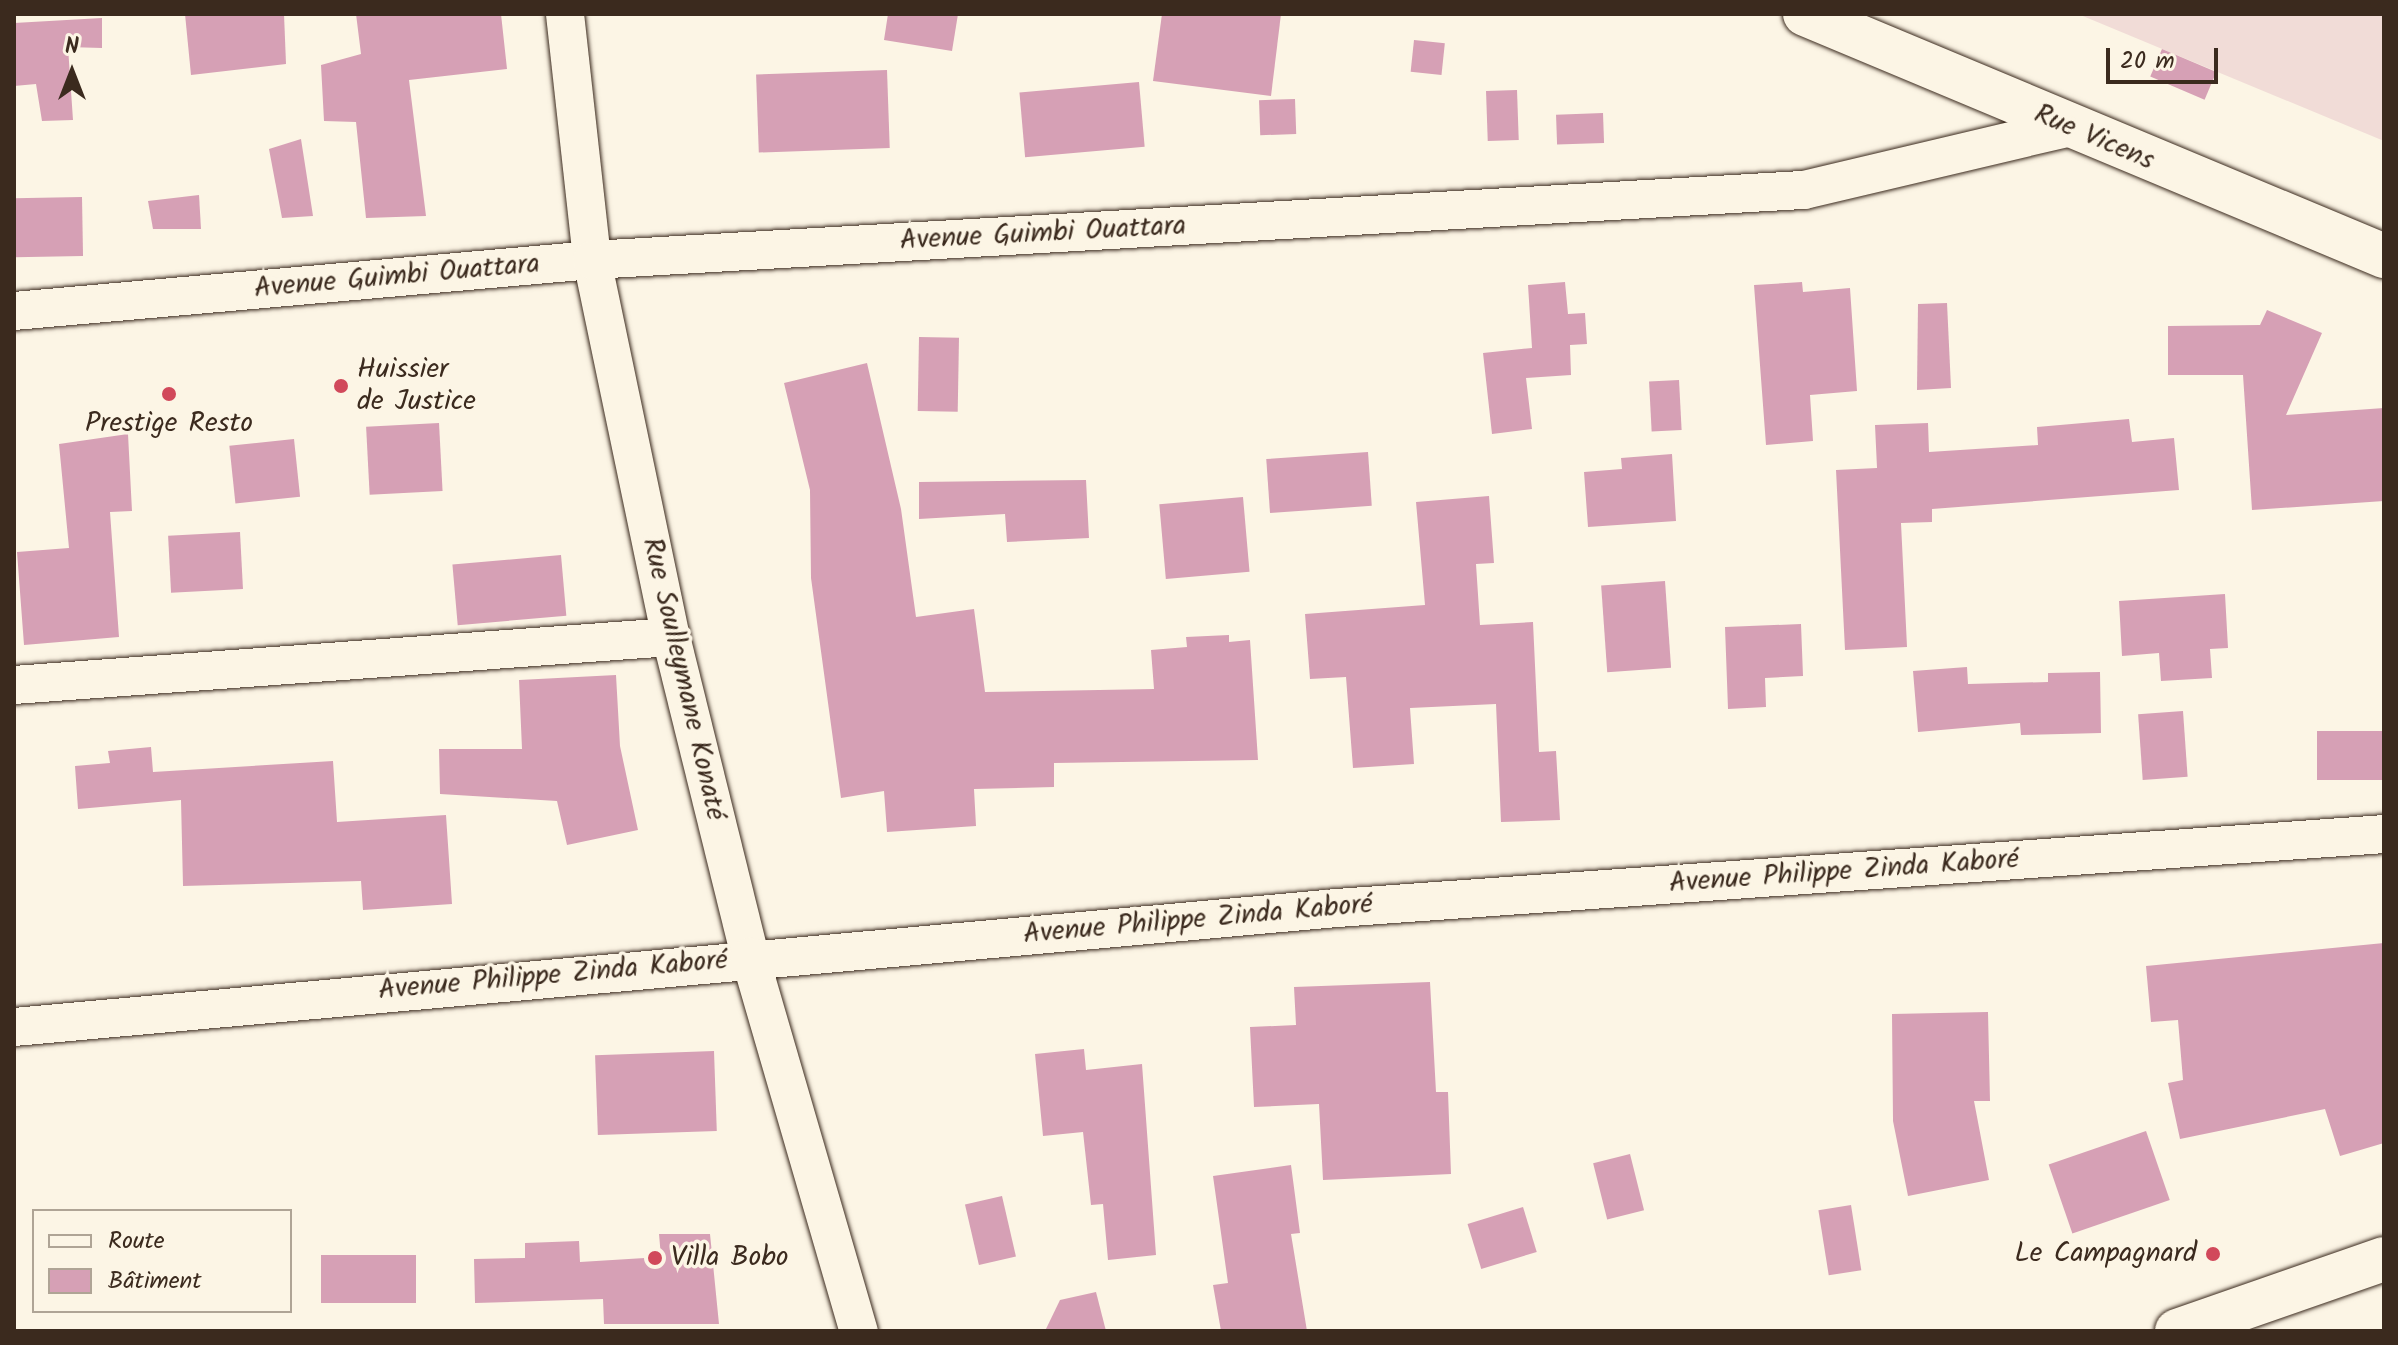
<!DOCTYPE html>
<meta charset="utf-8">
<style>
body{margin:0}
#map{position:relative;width:2398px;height:1345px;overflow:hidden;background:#fcf5e5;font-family:Kalam,sans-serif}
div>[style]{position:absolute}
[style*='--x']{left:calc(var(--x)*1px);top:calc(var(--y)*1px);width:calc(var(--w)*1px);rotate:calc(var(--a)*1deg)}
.built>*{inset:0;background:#f1dcd7}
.building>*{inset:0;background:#d6a0b5;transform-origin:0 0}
.roads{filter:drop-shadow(0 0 2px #3b2a1e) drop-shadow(0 0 2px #3b2a1e)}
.street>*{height:38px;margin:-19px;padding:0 19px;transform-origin:19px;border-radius:19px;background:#fcf5e5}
.secondary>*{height:44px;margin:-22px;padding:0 22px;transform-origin:22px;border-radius:22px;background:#fcf5e5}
.highway>*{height:44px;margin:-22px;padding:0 22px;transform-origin:22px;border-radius:22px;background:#fcf5e5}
.dots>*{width:22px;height:22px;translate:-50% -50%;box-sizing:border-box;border:4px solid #fcf5e5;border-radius:50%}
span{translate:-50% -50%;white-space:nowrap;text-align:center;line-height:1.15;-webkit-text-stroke:7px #fcf5e5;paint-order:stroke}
.street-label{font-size:28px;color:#3b2a1e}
.poi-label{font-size:28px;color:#3b2a1e}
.left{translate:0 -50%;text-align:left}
.right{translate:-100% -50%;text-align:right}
.frame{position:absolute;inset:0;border:16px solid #3b2a1e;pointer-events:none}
.legend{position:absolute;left:32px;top:1209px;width:260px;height:104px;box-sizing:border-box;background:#fcf5e5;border:2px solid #afa495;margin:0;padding:10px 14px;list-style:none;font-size:24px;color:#3b2a1e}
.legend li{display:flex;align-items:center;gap:16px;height:40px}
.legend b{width:40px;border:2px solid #afa495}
.north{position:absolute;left:32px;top:32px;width:80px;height:80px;-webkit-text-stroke:6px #fcf5e5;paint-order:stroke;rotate:0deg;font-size:22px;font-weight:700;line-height:32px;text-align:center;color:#3b2a1e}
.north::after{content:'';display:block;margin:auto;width:28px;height:36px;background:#3b2a1e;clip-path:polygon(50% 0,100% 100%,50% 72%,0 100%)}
.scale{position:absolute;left:2106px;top:48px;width:112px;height:36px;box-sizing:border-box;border:4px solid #3b2a1e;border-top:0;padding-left:10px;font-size:24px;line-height:28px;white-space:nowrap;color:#3b2a1e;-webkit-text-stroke:6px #fcf5e5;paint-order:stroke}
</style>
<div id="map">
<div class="built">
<div style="clip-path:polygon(2078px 14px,2384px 14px,2384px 141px)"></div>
</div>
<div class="building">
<div style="clip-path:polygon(185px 14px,284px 14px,286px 64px,191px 75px)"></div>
<div style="clip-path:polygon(356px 14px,501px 14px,507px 69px,409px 80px,426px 216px,366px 218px,356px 122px,324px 121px,321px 65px,361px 54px)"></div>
<div style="clip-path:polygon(888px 14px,958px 14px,952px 51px,884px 40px)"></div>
<div style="clip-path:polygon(1162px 14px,1281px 14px,1271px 96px,1153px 81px)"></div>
<div style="clip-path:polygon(102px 18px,102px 48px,68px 47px,73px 120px,42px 121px,36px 84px,14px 86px,14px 23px)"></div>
<div style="left:1414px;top:40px;width:31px;height:32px;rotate:6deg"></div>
<div style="left:2162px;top:49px;width:59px;height:30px;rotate:23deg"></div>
<div style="left:887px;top:70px;width:78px;height:131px;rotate:88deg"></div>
<div style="left:1139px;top:82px;width:65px;height:120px;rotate:85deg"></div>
<div style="left:1517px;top:90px;width:50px;height:31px;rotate:88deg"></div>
<div style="left:1295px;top:99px;width:35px;height:36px;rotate:88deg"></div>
<div style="left:1603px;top:113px;width:30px;height:47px;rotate:88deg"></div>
<div style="clip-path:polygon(301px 139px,313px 216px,282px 218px,269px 149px)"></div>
<div style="clip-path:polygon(199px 195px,201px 229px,153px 229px,148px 201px)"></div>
<div style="left:82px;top:197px;width:59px;height:68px;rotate:89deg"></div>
<div style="clip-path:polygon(1565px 282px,1568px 314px,1585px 313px,1587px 344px,1570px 345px,1571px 375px,1526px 378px,1532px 429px,1492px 434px,1483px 353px,1532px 348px,1528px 285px)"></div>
<div style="clip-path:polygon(1802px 282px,1803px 292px,1850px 288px,1857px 391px,1810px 395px,1813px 441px,1766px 445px,1754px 285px)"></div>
<div style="clip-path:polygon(1947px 303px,1951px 388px,1917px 390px,1918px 304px)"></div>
<div style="clip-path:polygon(2267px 310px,2322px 333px,2286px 415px,2384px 408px,2384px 501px,2252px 510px,2243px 375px,2168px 375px,2168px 326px,2260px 325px)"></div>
<div style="left:919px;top:337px;width:40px;height:74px;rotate:1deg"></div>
<div style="clip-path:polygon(867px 363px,901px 509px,916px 617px,974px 609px,985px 692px,1154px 689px,1151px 650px,1187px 647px,1186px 637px,1229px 635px,1229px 642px,1250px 640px,1258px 760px,1054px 763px,1054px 787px,974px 789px,976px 826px,887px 832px,884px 791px,841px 798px,811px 578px,810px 490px,784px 383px)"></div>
<div style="left:1679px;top:380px;width:50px;height:30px;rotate:87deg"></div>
<div style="clip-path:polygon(2129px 419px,2132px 442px,2174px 438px,2179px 490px,1932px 509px,1932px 522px,1901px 523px,1907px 647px,1845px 650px,1836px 470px,1877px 468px,1875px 425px,1928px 423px,1929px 452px,2038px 445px,2037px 427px)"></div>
<div style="left:439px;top:423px;width:68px;height:73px;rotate:87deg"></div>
<div style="clip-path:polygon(128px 434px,132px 511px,110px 512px,119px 637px,24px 645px,17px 552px,69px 548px,59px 444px)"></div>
<div style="left:294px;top:439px;width:58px;height:65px;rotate:84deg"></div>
<div style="left:1368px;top:452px;width:54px;height:102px;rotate:86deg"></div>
<div style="clip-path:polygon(1672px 454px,1676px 521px,1588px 527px,1584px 472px,1622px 469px,1621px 458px)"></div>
<div style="clip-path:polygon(1086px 480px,1089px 538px,1007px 542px,1005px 514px,919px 519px,919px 482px)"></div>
<div style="clip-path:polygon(1489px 496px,1494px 563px,1476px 564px,1480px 625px,1533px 622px,1539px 752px,1556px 751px,1560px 820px,1501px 822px,1496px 704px,1410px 708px,1414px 764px,1353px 768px,1346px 677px,1310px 679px,1305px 614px,1425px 605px,1416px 502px)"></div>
<div style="left:1243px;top:497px;width:75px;height:84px;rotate:85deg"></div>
<div style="left:240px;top:532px;width:57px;height:72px;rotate:87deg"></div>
<div style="left:561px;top:555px;width:61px;height:109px;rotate:85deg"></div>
<div style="left:1665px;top:581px;width:87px;height:64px;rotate:86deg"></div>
<div style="clip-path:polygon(2225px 594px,2228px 648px,2210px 649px,2212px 678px,2161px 681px,2159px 653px,2122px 656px,2119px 601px)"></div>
<div style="clip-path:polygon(1801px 624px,1803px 676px,1765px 678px,1766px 707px,1728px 709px,1725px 627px)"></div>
<div style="clip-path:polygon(1967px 667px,1968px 684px,2048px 682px,2048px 673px,2100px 672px,2101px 733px,2021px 735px,2020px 723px,1918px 732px,1913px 671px)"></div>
<div style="clip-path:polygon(616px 675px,620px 746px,638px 830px,567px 845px,557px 801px,440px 794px,439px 749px,522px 749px,519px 680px)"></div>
<div style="left:2183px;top:711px;width:66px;height:45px;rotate:86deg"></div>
<div style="left:2384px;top:731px;width:49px;height:67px;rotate:90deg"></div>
<div style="clip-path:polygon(151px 747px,153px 772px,333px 761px,337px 822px,446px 815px,452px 904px,363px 910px,361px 881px,183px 886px,181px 800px,78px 809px,75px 766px,110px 763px,108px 751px)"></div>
<div style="clip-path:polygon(2384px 943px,2384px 1143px,2340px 1156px,2325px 1109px,2180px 1139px,2168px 1083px,2183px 1080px,2178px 1020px,2151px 1022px,2146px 966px)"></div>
<div style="clip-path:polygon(1430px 982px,1436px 1092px,1448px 1092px,1451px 1174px,1323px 1180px,1319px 1104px,1254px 1107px,1250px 1027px,1296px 1025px,1294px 987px)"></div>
<div style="clip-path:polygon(1988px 1012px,1990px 1101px,1974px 1101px,1989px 1180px,1908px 1196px,1893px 1121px,1892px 1014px)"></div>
<div style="clip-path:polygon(1084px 1049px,1086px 1070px,1142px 1064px,1156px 1255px,1108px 1260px,1103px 1204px,1091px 1205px,1083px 1132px,1043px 1136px,1035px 1054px)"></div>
<div style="left:714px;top:1051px;width:80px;height:119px;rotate:88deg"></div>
<div style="left:2146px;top:1131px;width:73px;height:103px;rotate:71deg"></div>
<div style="left:1630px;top:1154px;width:58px;height:38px;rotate:76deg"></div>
<div style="clip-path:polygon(1291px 1165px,1300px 1233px,1291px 1234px,1307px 1331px,1221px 1331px,1213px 1285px,1228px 1283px,1213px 1176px)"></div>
<div style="left:1002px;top:1196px;width:62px;height:38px;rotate:77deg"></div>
<div style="left:1851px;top:1205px;width:66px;height:33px;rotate:81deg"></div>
<div style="left:1523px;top:1207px;width:47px;height:58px;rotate:73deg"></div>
<div style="clip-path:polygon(659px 1234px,710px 1234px,719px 1324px,604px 1324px,603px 1299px,475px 1303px,474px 1259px,525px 1258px,525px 1243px,579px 1241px,580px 1262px,661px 1257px)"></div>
<div style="left:321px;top:1255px;width:95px;height:48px"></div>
<div style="clip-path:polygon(1096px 1292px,1106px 1331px,1045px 1331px,1060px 1300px)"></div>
</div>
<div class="roads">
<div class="street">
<div style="--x:565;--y:14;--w:247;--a:83.7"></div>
<div style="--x:592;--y:260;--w:385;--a:78.2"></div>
<div style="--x:671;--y:637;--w:330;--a:76.1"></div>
<div style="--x:750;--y:957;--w:390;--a:73.8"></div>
<div style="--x:14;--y:311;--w:580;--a:-5.04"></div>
<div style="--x:592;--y:260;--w:1214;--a:-3.31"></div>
<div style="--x:1804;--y:190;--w:270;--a:-13.3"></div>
<div style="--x:14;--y:685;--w:659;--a:-4.18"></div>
<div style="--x:14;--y:1027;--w:1328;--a:-5.14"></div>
<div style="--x:1337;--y:908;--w:1050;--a:-4.04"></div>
</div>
<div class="secondary">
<div style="--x:1805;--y:14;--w:628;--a:22.68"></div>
</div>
<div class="highway">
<div style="--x:2177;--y:1331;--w:219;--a:-19.2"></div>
</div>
</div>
<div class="dots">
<div style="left:341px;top:386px;background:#d1495b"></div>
<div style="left:169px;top:394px;background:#d1495b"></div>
<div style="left:2213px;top:1254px;background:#d1495b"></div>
<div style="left:655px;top:1258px;background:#d1495b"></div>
</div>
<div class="street-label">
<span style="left:2094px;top:138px;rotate:23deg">Rue Vicens</span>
<span style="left:1043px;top:234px;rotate:-3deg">Avenue Guimbi Ouattara</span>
<span style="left:397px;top:277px;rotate:-5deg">Avenue Guimbi Ouattara</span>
<span style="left:683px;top:679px;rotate:77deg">Rue Soulleymane Konaté</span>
<span style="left:1844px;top:872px;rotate:-4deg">Avenue Philippe Zinda Kaboré</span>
<span style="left:1198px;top:920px;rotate:-5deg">Avenue Philippe Zinda Kaboré</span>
<span style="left:553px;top:976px;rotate:-5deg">Avenue Philippe Zinda Kaboré</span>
</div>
<div class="poi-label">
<span class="left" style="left:357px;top:386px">Huissier<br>de Justice</span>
<span style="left:169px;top:424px">Prestige Resto</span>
<span class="right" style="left:2197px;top:1254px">Le Campagnard</span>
<span class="left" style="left:671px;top:1258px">Villa Bobo</span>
</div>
<div class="frame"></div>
<ul class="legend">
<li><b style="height:10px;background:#fcf5e5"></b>Route</li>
<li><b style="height:22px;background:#d6a0b5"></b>Bâtiment</li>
</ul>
<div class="north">N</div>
<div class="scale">20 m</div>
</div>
